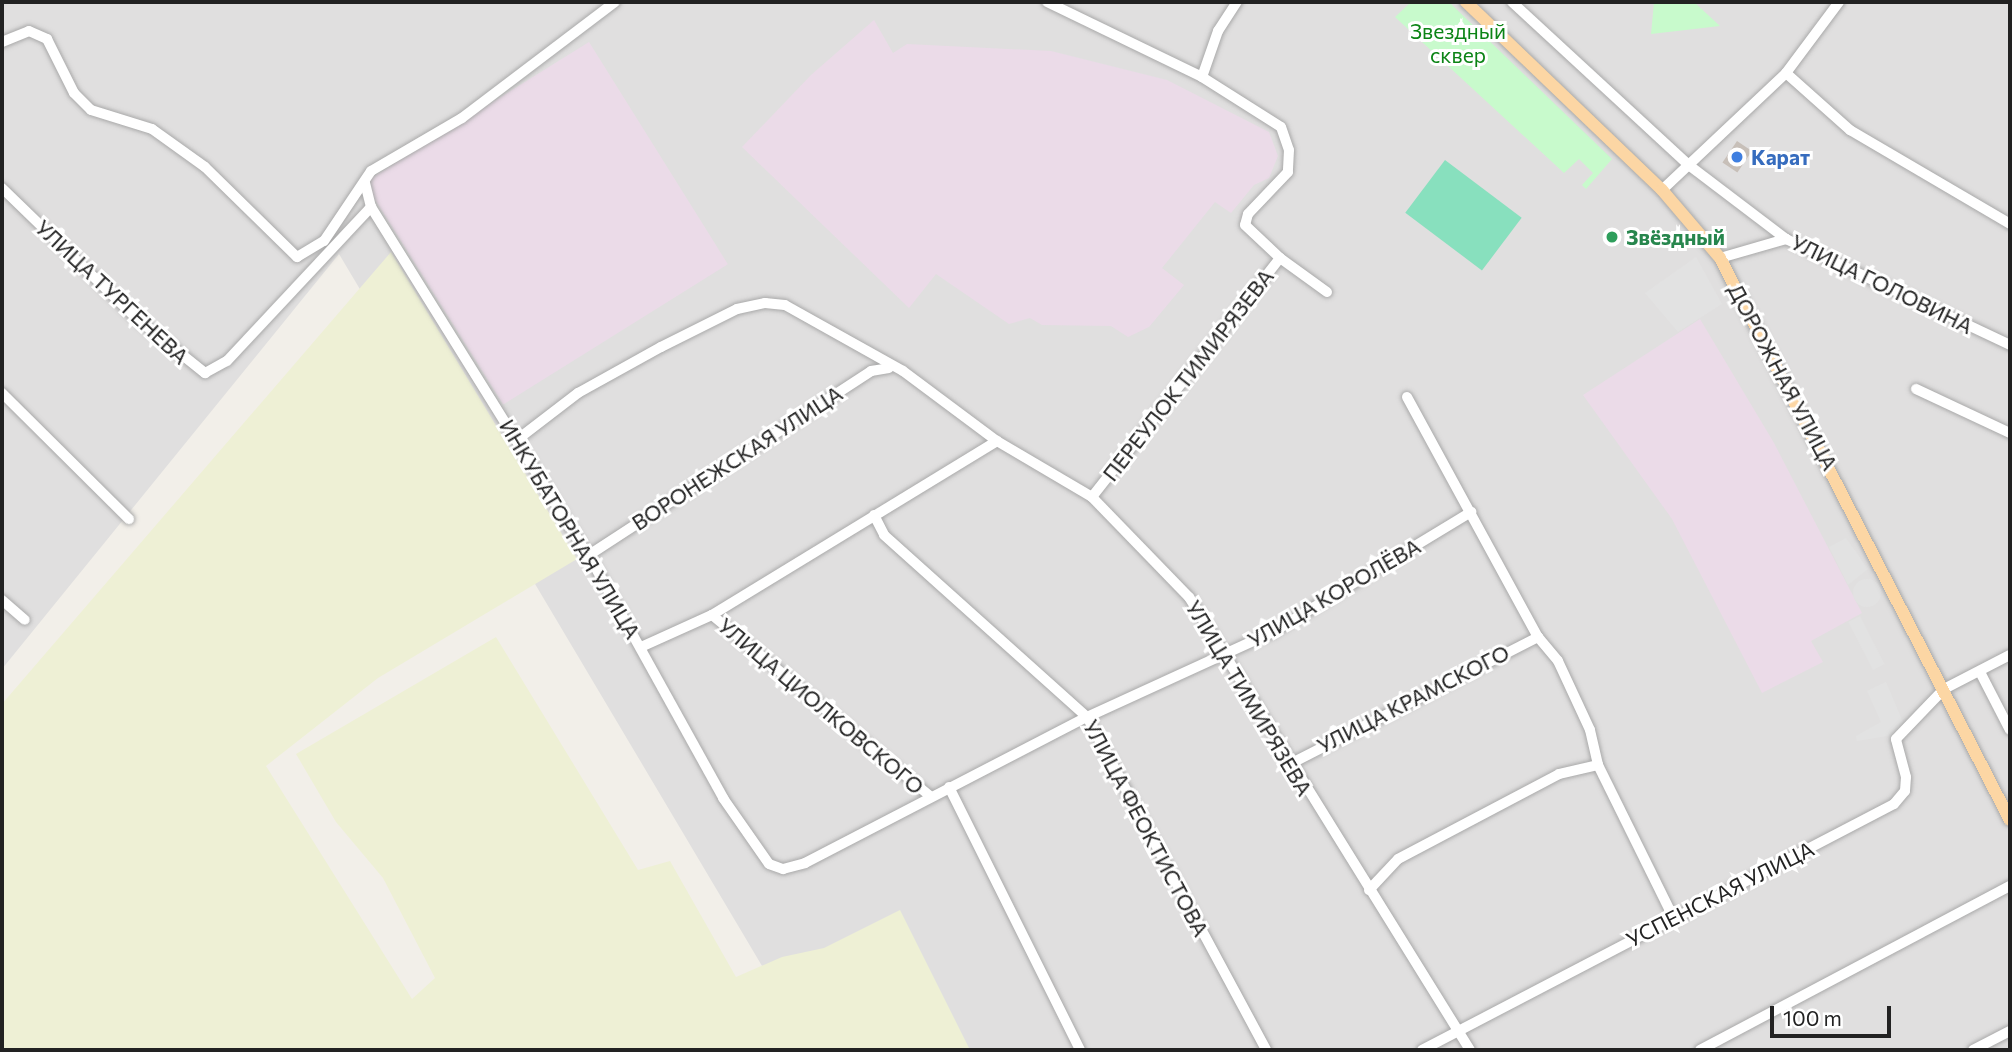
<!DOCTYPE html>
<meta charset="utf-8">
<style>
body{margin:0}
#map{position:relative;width:2012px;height:1052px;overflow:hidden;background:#f2efe9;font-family:Commissioner,sans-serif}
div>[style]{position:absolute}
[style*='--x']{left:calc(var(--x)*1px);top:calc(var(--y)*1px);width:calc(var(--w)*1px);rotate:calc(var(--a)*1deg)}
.residential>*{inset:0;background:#e0dfdf}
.industrial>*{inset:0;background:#ebdbe8;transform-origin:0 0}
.farmland>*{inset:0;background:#eef0d5}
.park>*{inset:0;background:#c8facc}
.pitch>*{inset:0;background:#88e0be;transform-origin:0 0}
.parking>*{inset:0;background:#e2e2e2;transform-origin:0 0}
.round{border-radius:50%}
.building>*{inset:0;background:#c7bfb8;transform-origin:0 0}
.roads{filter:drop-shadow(0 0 2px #a9a9a9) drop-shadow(0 0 2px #a9a9a9)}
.minor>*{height:10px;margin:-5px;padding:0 5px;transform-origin:5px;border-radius:5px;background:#fff}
.major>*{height:12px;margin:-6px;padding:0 6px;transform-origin:6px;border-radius:6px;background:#fcd6a4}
.dots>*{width:19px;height:19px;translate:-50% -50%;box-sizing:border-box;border:4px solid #fff;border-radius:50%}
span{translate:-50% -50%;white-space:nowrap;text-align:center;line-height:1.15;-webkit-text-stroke:6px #fff;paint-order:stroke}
.park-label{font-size:21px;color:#0c8416}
.shop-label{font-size:21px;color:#366cbe;font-weight:700}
.left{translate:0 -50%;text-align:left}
.leisure-label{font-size:21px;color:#27864d;font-weight:700}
.street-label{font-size:21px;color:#222}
.frame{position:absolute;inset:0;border:4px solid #222;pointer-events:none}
.scale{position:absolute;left:1770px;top:1006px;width:121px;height:32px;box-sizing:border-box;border:4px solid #222;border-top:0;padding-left:9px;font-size:21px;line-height:24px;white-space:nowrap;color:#222;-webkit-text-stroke:5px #fff;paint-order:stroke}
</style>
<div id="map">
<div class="residential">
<div style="clip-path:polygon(2px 2px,2010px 2px,2010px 1050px,812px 1050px,339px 254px,2px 669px)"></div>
</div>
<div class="industrial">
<div style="clip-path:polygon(874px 20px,893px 53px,907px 44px,1051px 51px,1167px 80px,1269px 132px,1278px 156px,1269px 178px,1254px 185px,1231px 213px,1215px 202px,1162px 268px,1184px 285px,1149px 327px,1128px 337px,1111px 326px,1042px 325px,1030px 318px,1009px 324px,936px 274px,909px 308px,742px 147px,811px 75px)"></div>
<div style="left:589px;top:42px;width:262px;height:265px;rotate:58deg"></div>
<div style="clip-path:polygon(1700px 319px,1774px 443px,1862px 613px,1811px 641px,1823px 662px,1762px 693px,1672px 519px,1583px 395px)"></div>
</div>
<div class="farmland">
<div style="clip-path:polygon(391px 252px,577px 559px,378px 678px,266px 766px,412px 999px,435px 978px,383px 878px,336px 822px,296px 754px,496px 637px,638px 870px,670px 861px,736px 977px,782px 957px,824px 948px,900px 910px,970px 1050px,2px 1050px,2px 704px)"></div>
</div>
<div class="park">
<div style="clip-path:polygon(1411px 2px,1449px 2px,1612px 159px,1586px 189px,1582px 185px,1593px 173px,1579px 159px,1564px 173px,1395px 17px)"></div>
<div style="clip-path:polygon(1654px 2px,1694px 2px,1720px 26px,1651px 34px)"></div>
</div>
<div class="pitch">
<div style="left:1445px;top:160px;width:96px;height:66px;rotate:37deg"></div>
</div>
<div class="parking">
<div style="clip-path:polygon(1696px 257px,1722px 304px,1678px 332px,1645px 293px)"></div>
<div style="clip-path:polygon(1846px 538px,1868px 569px,1848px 585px,1829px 547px)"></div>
<div class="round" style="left:1853px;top:579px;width:28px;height:28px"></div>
<div style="left:1860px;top:616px;width:54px;height:13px;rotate:63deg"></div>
<div style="clip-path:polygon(1886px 682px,1905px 727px,1893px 735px,1857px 741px,1856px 736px,1881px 722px,1867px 691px)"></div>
</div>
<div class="building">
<div style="left:1737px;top:141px;width:18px;height:26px;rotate:34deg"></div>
</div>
<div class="roads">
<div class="minor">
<div style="--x:1047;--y:2;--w:172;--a:25.8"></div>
<div style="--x:1202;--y:77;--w:93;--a:32.3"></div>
<div style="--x:1281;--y:127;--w:24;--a:71"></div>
<div style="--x:1289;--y:150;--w:22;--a:93"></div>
<div style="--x:1288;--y:172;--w:58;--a:133.6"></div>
<div style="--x:1248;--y:214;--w:11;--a:105"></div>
<div style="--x:1245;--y:225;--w:48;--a:43.3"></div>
<div style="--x:1280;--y:258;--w:304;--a:128.2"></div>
<div style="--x:1512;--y:2;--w:242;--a:42.7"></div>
<div style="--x:1690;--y:166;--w:121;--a:37.2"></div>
<div style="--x:1786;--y:239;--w:248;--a:25.3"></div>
<div style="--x:2;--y:42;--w:29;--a:-22"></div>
<div style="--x:29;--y:31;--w:20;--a:24"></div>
<div style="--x:47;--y:39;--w:60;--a:63.4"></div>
<div style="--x:74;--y:93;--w:24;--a:45"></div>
<div style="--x:91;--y:110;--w:64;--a:17.3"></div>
<div style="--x:152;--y:129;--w:65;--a:35.6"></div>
<div style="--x:205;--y:167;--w:129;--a:44.4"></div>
<div style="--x:297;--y:257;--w:31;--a:-31"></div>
<div style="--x:324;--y:241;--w:84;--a:-56.1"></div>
<div style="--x:371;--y:171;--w:105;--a:-30.2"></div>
<div style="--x:462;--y:118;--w:192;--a:-37.2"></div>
<div style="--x:1786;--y:73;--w:86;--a:41.7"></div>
<div style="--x:1850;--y:130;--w:186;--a:30.4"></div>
<div style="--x:1202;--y:77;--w:49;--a:-70.8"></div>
<div style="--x:1218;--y:31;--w:35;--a:-57"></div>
<div style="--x:365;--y:183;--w:25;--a:76"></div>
<div style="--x:371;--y:207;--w:420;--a:58.1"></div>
<div style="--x:593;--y:563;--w:269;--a:61"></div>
<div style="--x:723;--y:798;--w:80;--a:55.1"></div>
<div style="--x:769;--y:864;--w:15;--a:20"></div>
<div style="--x:783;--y:869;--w:23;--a:-15"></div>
<div style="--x:805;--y:863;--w:318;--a:-27.4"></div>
<div style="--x:1087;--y:717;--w:205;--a:-24.6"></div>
<div style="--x:1273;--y:632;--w:232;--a:-31.2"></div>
<div style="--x:2;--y:188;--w:185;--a:44.1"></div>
<div style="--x:135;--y:317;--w:90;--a:38.7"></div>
<div style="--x:205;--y:373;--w:25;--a:-29"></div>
<div style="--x:227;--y:361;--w:211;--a:-46.9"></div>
<div style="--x:1662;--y:190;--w:170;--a:-43.3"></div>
<div style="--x:1786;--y:73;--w:89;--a:-53.3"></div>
<div style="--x:1280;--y:258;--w:58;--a:35.9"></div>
<div style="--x:1720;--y:258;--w:69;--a:-16.1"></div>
<div style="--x:1916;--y:389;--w:104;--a:25.1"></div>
<div style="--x:2;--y:393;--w:179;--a:44.8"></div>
<div style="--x:1407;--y:397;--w:273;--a:61.4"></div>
<div style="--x:1538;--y:637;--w:31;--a:50"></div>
<div style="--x:1558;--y:661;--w:76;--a:65.1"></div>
<div style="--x:1590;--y:730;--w:36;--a:77"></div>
<div style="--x:1598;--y:765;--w:169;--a:63.7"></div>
<div style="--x:518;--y:439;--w:76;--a:-37.5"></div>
<div style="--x:578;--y:393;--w:95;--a:-29"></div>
<div style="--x:661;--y:347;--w:85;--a:-26.6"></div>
<div style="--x:737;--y:309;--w:29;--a:-12"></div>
<div style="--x:765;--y:303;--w:20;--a:6"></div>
<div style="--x:785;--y:305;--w:135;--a:29.2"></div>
<div style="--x:903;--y:371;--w:117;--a:36.7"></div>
<div style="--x:997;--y:441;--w:110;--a:30.5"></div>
<div style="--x:1092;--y:497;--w:139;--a:45.9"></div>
<div style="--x:1189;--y:597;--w:533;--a:58.19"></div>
<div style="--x:874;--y:515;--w:22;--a:63"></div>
<div style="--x:884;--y:535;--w:273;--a:41.9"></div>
<div style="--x:1087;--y:717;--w:378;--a:61.7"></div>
<div style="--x:589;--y:555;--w:337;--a:-33.1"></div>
<div style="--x:871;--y:371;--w:18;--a:-9"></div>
<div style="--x:2;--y:600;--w:30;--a:41"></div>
<div style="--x:712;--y:615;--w:283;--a:39.7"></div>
<div style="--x:641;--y:647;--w:78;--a:-24.3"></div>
<div style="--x:712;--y:615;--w:334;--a:-31.4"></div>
<div style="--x:1980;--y:672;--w:65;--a:62.7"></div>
<div style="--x:1290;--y:764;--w:279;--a:-27.1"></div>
<div style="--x:949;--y:787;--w:294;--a:63.5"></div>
<div style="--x:1369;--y:890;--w:42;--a:-46.9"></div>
<div style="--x:1398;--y:859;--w:182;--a:-27.8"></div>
<div style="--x:1559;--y:774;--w:40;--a:-13"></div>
<div style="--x:1422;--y:1050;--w:532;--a:-27.53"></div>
<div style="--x:1894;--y:804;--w:17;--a:-50"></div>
<div style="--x:1905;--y:791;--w:14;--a:-86"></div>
<div style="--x:1906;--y:777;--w:39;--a:-105"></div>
<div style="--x:1896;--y:739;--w:69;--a:-46.2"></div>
<div style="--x:1944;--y:689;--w:74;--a:-27.3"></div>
<div style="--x:1700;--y:1050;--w:351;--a:-27.9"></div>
<div style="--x:1973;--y:1050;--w:42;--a:-27.2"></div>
</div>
<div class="major">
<div style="--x:1466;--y:2;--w:272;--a:43.8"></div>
<div style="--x:1662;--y:190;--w:89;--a:49.5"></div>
<div style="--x:1720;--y:258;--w:632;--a:62.71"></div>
</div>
</div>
<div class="dots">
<div style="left:1737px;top:157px;background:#3f7fe0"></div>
<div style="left:1612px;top:237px;background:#2e9e5b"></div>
</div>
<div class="park-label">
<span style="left:1458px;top:43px">Звездный<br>сквер</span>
</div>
<div class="shop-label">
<span class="left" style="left:1751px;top:157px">Карат</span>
</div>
<div class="leisure-label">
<span class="left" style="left:1626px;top:237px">Звёздный</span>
</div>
<div class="street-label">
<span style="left:1882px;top:284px;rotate:26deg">УЛИЦА ГОЛОВИНА</span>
<span style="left:112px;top:292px;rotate:43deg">УЛИЦА ТУРГЕНЕВА</span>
<span style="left:1188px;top:375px;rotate:-52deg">ПЕРЕУЛОК ТИМИРЯЗЕВА</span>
<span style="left:1783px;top:377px;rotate:62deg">ДОРОЖНАЯ УЛИЦА</span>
<span style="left:737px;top:458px;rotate:-33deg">ВОРОНЕЖСКАЯ УЛИЦА</span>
<span style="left:570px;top:529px;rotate:59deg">ИНКУБАТОРНАЯ УЛИЦА</span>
<span style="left:1334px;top:593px;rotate:-30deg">УЛИЦА КОРОЛЁВА</span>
<span style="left:1249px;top:698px;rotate:59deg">УЛИЦА ТИМИРЯЗЕВА</span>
<span style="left:1413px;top:699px;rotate:-27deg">УЛИЦА КРАМСКОГО</span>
<span style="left:821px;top:706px;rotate:40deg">УЛИЦА ЦИОЛКОВСКОГО</span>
<span style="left:1146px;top:828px;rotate:62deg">УЛИЦА ФЕОКТИСТОВА</span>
<span style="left:1720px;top:894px;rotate:-27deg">УСПЕНСКАЯ УЛИЦА</span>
</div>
<div class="frame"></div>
<div class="scale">100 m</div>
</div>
